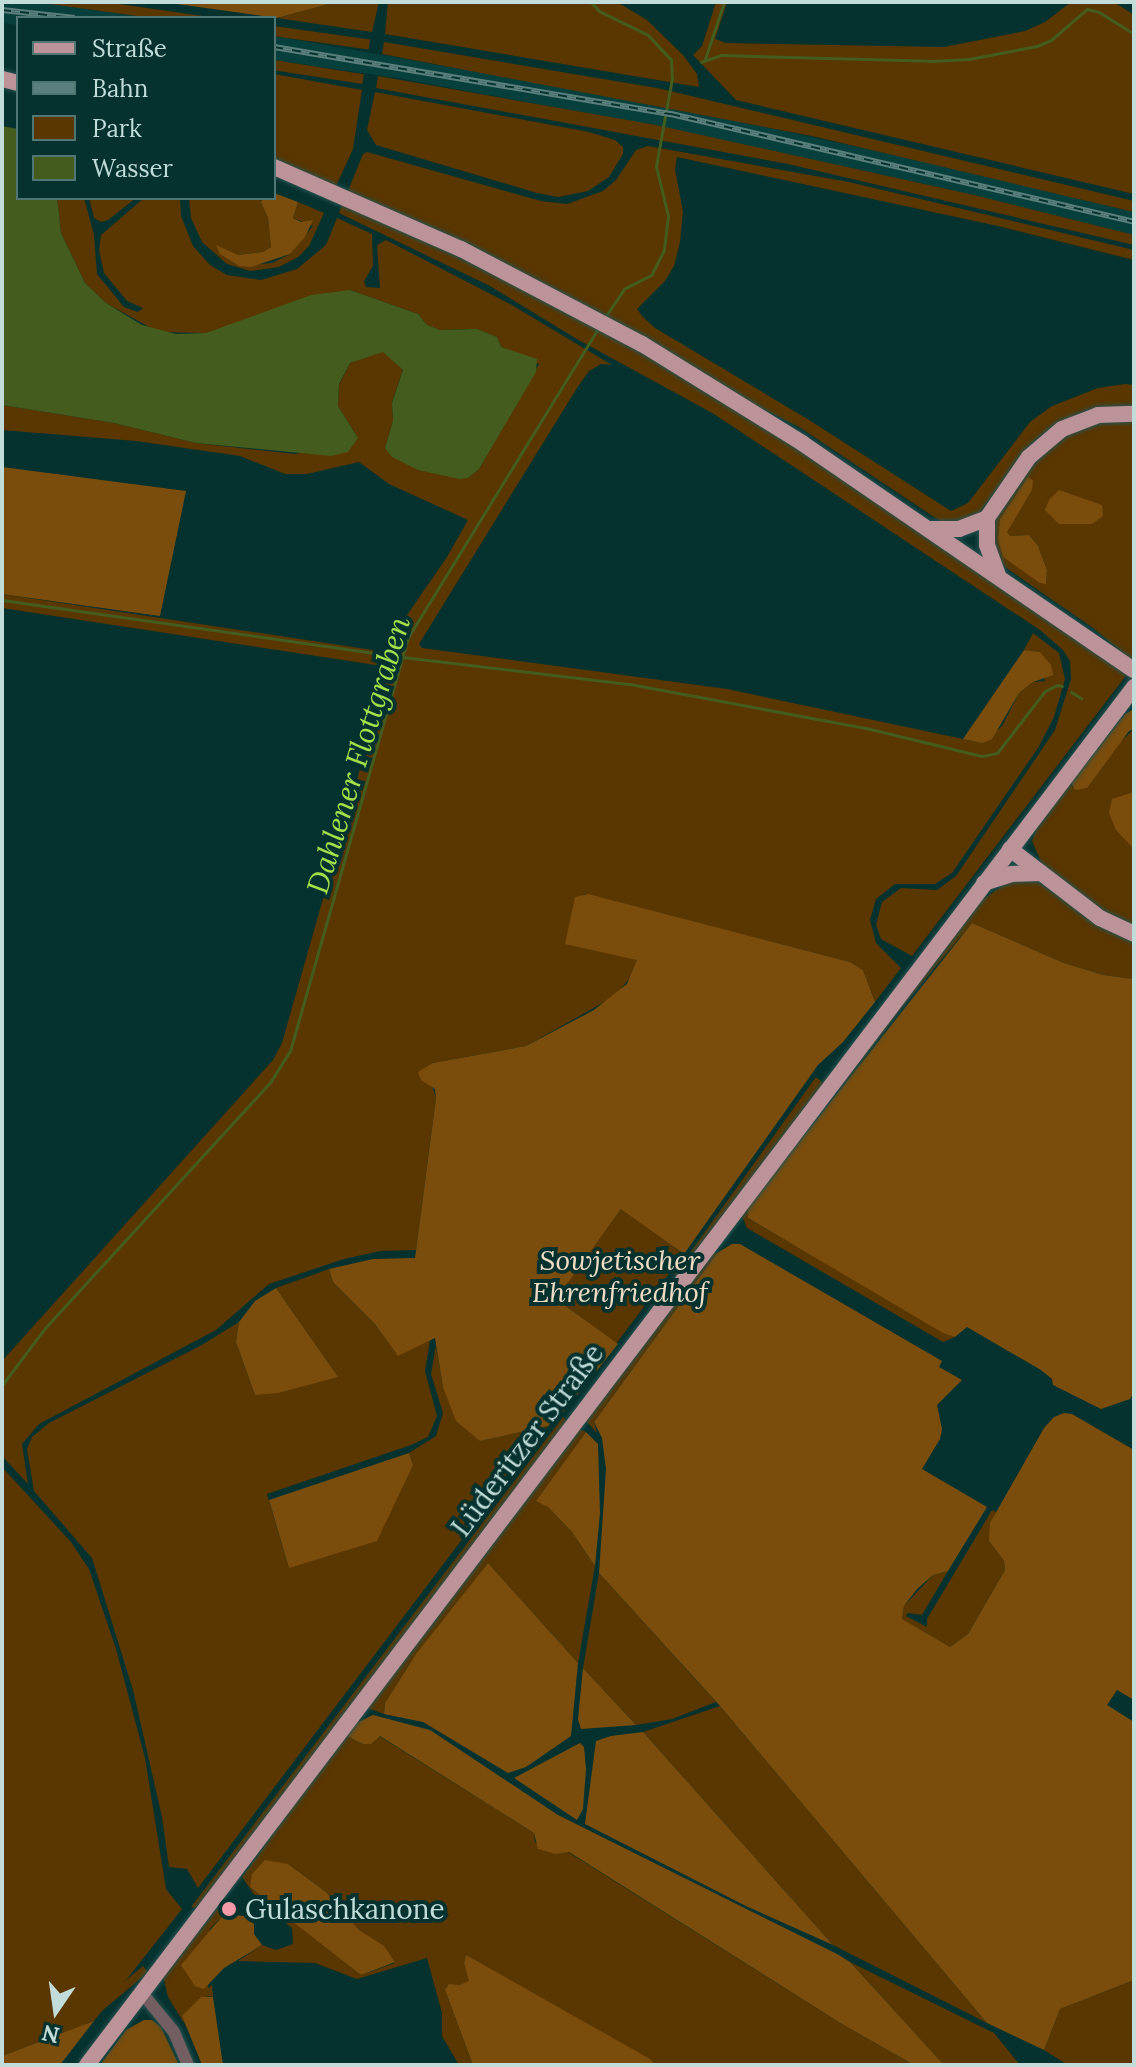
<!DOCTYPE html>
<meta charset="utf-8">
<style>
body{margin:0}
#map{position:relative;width:1136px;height:2067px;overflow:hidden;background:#05322f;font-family:Lora,serif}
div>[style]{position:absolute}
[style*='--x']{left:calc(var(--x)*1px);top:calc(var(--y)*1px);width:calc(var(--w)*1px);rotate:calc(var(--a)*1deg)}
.built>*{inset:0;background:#073f3c}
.green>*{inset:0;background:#5a3601;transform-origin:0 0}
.forest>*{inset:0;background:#7a4d0d}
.water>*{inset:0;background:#445d1e}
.stream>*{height:3px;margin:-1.5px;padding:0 1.5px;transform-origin:1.5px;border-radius:1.5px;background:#445d1e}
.roads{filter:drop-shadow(0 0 2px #27514e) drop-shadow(0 0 2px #27514e)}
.minor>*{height:12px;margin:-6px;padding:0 6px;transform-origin:6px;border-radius:6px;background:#735f62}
.major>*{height:16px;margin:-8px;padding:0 8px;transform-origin:8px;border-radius:8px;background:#bb9399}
.rail>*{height:6px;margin-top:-3px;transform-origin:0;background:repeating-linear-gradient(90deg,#05322f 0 9px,#5a7f7c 0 18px);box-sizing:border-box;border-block:2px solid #5a7f7c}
.dots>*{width:22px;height:22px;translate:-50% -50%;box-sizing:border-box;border:4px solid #05322f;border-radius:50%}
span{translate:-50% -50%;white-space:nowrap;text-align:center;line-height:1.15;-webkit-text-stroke:8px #05322f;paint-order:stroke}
.park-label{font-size:28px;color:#f1dcc6;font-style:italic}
.street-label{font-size:28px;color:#c1dcd9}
.poi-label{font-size:28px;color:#c1dcd9}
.left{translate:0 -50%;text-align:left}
.water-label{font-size:30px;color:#a5e049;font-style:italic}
.frame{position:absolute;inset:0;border:4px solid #c1dcd9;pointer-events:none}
.legend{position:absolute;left:16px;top:16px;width:260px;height:184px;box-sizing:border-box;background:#05322f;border:2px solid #507673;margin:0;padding:10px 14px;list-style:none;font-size:24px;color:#c1dcd9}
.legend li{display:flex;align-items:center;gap:16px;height:40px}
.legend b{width:40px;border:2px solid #507673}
.north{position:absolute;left:16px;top:1971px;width:80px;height:80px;-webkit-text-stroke:6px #05322f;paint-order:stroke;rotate:193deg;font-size:22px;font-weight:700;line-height:32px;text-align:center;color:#c1dcd9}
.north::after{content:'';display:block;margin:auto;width:28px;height:36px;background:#c1dcd9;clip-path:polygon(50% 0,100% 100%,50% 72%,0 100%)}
</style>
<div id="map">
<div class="built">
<div style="clip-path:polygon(2px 2px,35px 2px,152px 18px,18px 18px,18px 25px,2px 23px)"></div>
<div style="clip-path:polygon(274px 36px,648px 102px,977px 173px,1134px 212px,1134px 235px,974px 195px,668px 128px,397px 78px,274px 60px)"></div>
</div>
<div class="green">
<div style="clip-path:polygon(35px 2px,105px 2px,217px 18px,152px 18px)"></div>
<div style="clip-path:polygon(336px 2px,379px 2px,372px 32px,277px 18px)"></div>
<div style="clip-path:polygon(388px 2px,617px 2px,647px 20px,683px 55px,697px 74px,699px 87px,385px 34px)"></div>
<div style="clip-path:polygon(716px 2px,727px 2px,715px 39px,726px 43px,944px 47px,1025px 31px,1045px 22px,1071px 2px,1114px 2px,1134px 15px,1134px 194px,736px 100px,693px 55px,702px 46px)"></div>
<div style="left:274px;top:26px;width:97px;height:10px;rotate:8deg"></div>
<div style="clip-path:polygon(384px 42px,657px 88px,1134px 201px,1134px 212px,812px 136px,382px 54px)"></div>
<div style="left:274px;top:60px;width:91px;height:10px;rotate:9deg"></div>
<div style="clip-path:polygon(274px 74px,362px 90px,353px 149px,336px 186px,274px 161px)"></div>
<div style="clip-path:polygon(378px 76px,656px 125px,974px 195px,1134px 235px,1134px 245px,788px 164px,376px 88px)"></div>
<div style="clip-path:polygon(375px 92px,589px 132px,615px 140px,623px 147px,623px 154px,609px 177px,588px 191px,558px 197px,537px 193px,376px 145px,367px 130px)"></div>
<div style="clip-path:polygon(648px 146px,849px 182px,1134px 250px,1134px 260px,998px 226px,677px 157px,675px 169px,683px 212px,680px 242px,674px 266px,665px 281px,637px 309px,642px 316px,655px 328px,809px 420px,951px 511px,968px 503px,1030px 422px,1052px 406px,1098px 388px,1125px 384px,1134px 385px,1134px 406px,1089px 409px,1051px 427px,1026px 448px,978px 515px,966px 522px,940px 521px,799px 427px,751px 403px,622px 325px,449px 235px,348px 191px,363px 154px,367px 152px,541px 201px,567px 204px,603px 191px,616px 180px,636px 150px)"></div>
<div style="clip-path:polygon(57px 198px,84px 198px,94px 235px,97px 274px,124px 307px,138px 312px,143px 308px,127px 301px,104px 273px,99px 250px,101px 235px,144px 198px,180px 198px,181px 216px,193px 246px,210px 265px,227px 275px,261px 280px,297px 269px,326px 245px,337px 218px,372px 234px,373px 266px,364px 281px,366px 287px,380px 288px,377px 245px,386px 240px,510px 304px,612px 365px,601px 364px,589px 371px,577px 388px,419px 644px,422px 648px,727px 689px,982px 743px,1002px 726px,1019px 693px,1033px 682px,1045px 681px,1040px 652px,1024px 650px,1033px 633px,1059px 653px,1065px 679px,1054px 717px,1038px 748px,952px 873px,935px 884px,895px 884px,876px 899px,870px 920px,876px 943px,901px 968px,875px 1002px,863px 970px,850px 962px,583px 894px,637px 960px,634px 973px,615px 996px,526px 1046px,433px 1063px,426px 1069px,436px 1098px,416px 1250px,380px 1251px,344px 1259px,269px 1284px,216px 1330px,39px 1424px,22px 1444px,28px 1484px,2px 1456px,2px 1361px,273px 1060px,282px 1043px,389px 667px,2px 608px,2px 594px,392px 653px,403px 621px,447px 557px,468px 520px,389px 484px,359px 462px,307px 474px,285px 474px,240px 456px,136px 441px,2px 430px,2px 405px,114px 423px,196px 443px,295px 454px,358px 438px,338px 406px,339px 385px,350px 363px,383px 351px,403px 370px,392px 402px,393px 421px,385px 448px,418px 470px,468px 478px,479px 469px,539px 364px,501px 347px,497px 337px,477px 329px,440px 330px,427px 325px,418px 314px,350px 290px,206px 333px,158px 332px,106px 303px,85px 283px,61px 233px)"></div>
<div style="clip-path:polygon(89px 198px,136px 198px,108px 220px,101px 222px,94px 218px)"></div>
<div style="clip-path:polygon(189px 198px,264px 198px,261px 202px,268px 218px,271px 247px,263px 252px,238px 255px,232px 262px,240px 266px,272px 263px,290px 254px,313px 226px,293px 218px,298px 202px,324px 213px,309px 246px,298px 257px,279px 267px,250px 271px,227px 264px,202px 242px,191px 218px)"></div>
<div style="clip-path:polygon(343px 202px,569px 310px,761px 424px,1128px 673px,912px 956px,881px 939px,876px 925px,882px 902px,901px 888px,937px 890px,956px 876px,1055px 730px,1071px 679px,1070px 661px,1063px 650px,1040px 630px,714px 414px,575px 338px,490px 286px,339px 213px)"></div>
<div style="clip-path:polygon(evenodd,1134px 420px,1134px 662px,1093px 628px,1005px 567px,992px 549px,992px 526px,997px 517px,1030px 467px,1058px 439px,1091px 423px,1134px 420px,1032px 490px,1006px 532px,1010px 536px,1029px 535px,1038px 546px,1047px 570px,1046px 584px,999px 525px,1032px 490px)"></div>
<div style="clip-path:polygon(1134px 729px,1134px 927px,1105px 914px,1042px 864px,1032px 841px,1036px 830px,1071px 783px,1072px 787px)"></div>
<div style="clip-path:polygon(1036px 880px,1099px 925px,1134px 941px,1134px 979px,1103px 975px,1064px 963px,972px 923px,907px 1001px,801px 1141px,979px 902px,1008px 882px)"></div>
<div style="clip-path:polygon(816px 1077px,823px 1083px,678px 1275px,674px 1275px)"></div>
<div style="clip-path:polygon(792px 1147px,797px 1147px,786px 1158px,749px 1219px,955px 1337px,943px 1342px,747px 1228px,741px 1214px)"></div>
<div style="left:622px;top:1208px;width:77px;height:112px;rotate:37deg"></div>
<div style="clip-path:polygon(710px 1251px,717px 1253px,594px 1422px,597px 1433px,585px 1420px)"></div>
<div style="clip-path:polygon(329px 1269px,333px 1282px,375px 1324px,398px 1355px,430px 1340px,425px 1371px,437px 1416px,428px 1437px,411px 1445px,267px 1494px,289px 1568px,413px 1465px,409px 1453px,436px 1436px,443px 1413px,431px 1374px,436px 1345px,443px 1387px,480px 1441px,548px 1426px,198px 1888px,187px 1869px,169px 1867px,162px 1817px,133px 1690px,92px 1558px,34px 1491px,27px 1449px,32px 1437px,49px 1423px,200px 1346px,239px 1322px,236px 1342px,255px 1395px,337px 1376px,276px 1288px)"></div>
<div style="clip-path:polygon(563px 1417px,567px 1421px,196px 1908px,191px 1907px)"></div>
<div style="clip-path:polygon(580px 1429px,586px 1432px,537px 1500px,548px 1507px,572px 1532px,595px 1566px,578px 1663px,488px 1563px,411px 1662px,385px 1703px,384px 1714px,368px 1708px)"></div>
<div style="clip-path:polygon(2px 1467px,71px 1542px,89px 1569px,116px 1649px,145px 1758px,166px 1889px,182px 1909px,94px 2021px,2px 2056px)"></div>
<div style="clip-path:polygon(992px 1510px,996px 1512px,989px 1541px,1004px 1561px,1005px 1570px,968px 1634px,950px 1647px,902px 1620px,904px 1606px,933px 1575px,948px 1571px,922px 1615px,908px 1613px,906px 1616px,927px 1627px,927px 1619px)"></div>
<div style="clip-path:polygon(599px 1573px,716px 1702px,672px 1719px,636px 1725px,583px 1668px)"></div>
<div style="clip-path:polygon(720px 1706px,987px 2023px,833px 1945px,643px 1732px)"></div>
<div style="clip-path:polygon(evenodd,345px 1735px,363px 1744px,371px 1744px,379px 1736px,534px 1833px,535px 1842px,556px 1854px,568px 1852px,842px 2024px,914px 2065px,655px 2065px,466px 1956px,464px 1963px,470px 1981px,445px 1990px,473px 2065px,459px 2065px,442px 2036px,442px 2013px,427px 1958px,357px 1979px,315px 1963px,238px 1961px,262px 1945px,276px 1950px,293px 1944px,292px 1928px,260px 1903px,242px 1877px,345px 1735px,288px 1864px,326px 1892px,359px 1930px,395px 1963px,361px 1975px,250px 1887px,288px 1864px)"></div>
<div style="clip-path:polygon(217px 1909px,224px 1914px,210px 1929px,208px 1988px,212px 1985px,213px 1997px,208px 1996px,182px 2016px,189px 2031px,168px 1997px,163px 1976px)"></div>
<div style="clip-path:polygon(850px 1962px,994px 2033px,1020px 2065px,944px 2065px)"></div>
<div style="left:143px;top:1966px;width:8px;height:124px;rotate:50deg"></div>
<div style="clip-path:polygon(1134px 1980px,1134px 2065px,1068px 2065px,1044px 2050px,1060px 2009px)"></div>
</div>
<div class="forest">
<div style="clip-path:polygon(163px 2px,336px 2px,277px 18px)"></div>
<div style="clip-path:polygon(274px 193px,298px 202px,293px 218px,301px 222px,313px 220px,305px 237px,290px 254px,251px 267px,239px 266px,220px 254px,216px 245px,238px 255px,263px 252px,271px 247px,268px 218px,261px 202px,264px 198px,274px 198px)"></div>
<div style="clip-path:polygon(2px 467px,186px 491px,160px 616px,2px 594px)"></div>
<div style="clip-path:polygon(1028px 477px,1033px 481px,1032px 490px,1007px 532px,1010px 536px,1029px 535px,1038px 546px,1047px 570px,1046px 584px,1040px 583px,1003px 557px,998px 539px,1000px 519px)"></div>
<div style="clip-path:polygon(1059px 490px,1102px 505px,1103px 516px,1092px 524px,1059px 524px,1045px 510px,1049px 500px)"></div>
<div style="clip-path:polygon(1024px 650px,1040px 652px,1051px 665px,1053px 675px,1033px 682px,1019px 693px,992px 739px,982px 743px,963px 739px)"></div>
<div style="clip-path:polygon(1134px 709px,1134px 729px,1129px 731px,1087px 788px,1075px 790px,1071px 783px,1125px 714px)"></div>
<div style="clip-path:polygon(1134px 792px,1134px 849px,1116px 830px,1109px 813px,1112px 799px)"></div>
<div style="clip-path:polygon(588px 894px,850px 962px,863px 970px,875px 1002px,843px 1042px,818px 1065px,684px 1254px,621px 1209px,556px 1299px,618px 1344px,567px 1408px,548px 1426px,480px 1441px,456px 1421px,443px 1387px,435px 1338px,398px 1356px,375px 1324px,333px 1282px,329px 1269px,373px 1259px,415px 1258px,436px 1098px,435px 1089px,421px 1080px,418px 1072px,433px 1063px,526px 1046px,594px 1010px,627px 984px,637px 960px,565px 944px,575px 897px)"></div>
<div style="clip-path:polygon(972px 923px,1064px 963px,1103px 975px,1134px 979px,1134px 1392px,1130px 1399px,1101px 1409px,1053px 1385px,1052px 1379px,1041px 1370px,967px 1327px,955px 1337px,943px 1333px,748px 1218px,748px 1209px,761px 1190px)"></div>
<div style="clip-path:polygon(732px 1244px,740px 1244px,942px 1361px,939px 1367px,962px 1380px,937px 1405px,942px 1429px,940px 1439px,922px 1469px,987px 1507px,948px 1571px,933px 1575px,917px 1589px,904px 1606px,902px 1619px,950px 1647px,968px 1634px,1005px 1570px,1004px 1561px,989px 1541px,990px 1523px,1044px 1428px,1054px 1417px,1064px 1413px,1072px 1414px,1134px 1450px,1134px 1700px,1117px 1690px,1107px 1705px,1134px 1722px,1134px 1980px,1060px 2009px,1044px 2050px,987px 2023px,720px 1706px,599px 1573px,606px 1469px,602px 1438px,594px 1422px,717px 1253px)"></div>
<div style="clip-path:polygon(276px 1288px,338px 1377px,278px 1393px,255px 1395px,236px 1342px,239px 1322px,255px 1301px)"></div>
<div style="clip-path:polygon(586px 1432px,598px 1444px,600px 1513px,595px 1566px,572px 1532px,548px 1507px,536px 1501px)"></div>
<div style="clip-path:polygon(409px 1453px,413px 1465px,377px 1541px,289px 1568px,269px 1500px)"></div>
<div style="clip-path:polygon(488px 1563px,578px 1663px,571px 1736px,526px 1767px,508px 1773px,423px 1722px,384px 1714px,385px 1703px,416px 1654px)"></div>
<div style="clip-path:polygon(583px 1668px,636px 1725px,581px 1729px,578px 1719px)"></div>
<div style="clip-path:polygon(373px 1715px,430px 1730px,558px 1815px,837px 1954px,850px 1962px,944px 2065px,914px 2065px,842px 2024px,569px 1852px,556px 1854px,538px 1849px,534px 1833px,380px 1736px,371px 1744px,363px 1744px,345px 1735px,354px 1724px)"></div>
<div style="clip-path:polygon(643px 1732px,833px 1945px,746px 1906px,585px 1824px,596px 1741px,611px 1736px)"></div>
<div style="clip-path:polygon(580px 1743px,584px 1747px,586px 1769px,583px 1809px,577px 1820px,514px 1778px)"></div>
<div style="clip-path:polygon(265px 1860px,288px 1864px,326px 1892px,359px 1930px,384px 1946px,395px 1962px,361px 1975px,297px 1925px,250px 1887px,252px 1874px)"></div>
<div style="clip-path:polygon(224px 1914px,244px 1916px,254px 1924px,254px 1934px,262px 1945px,224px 1968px,204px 1989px,195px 1986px,181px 1965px)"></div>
<div style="clip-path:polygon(466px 1955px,650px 2059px,655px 2065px,473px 2065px,445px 1990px,449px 1984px,459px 1985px,469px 1981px,464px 1963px)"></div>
<div style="clip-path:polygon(201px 1997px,213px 1997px,223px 2065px,202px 2065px,182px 2016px)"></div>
<div style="clip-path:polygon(144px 2020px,152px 2020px,161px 2027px,179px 2065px,100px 2065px,126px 2030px)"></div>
<div style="clip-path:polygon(94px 2021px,60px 2065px,2px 2065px,2px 2056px)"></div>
</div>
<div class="water">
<div style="clip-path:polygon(2px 126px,18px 129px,18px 198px,57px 198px,61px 233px,85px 283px,106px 303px,142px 325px,176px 334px,206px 333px,311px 295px,350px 290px,418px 314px,427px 325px,440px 330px,477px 329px,497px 337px,501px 347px,537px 359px,536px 372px,479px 469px,468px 478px,459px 479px,418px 470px,392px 457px,385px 448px,393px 421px,392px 403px,403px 370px,383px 352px,350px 363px,339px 384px,338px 406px,358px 438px,348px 452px,331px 456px,196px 443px,114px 423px,2px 405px)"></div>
</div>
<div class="stream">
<div style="--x:591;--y:2;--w:12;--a:48"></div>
<div style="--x:599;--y:11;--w:55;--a:26.1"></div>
<div style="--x:648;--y:35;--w:34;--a:47"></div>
<div style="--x:671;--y:60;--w:18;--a:87"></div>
<div style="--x:672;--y:78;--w:89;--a:100.3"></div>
<div style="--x:656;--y:166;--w:51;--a:76.5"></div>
<div style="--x:668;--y:216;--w:34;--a:97"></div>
<div style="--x:664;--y:250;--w:28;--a:117"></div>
<div style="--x:651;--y:275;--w:30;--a:153"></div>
<div style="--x:624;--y:289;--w:34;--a:124"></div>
<div style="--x:705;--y:59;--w:60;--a:-71.6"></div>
<div style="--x:701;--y:62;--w:21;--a:-19"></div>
<div style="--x:721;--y:55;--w:210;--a:1.6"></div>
<div style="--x:931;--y:61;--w:38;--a:-3"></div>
<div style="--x:969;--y:59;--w:69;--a:-10.8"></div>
<div style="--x:1037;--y:46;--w:15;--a:-23"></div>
<div style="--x:1051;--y:40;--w:48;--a:-40.7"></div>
<div style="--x:1087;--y:9;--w:12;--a:14"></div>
<div style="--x:1099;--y:12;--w:41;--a:32.2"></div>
<div style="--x:2;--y:600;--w:404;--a:8.1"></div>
<div style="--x:402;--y:657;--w:230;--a:6.8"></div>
<div style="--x:630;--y:684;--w:240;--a:10.6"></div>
<div style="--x:866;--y:728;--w:119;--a:13.6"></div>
<div style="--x:982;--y:756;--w:15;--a:-11"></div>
<div style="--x:997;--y:753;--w:78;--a:-52.3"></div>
<div style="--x:1045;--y:691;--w:13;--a:-27"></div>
<div style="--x:1057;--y:685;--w:5;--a:11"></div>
<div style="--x:1071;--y:692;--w:12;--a:31"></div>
<div style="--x:2;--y:1385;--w:71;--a:-53"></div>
<div style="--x:45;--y:1328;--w:335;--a:-47.5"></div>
<div style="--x:271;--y:1081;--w:36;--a:-58"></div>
<div style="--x:290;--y:1051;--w:428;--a:-74.1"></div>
<div style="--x:407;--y:639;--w:366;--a:-58.4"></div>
</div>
<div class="roads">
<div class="minor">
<div style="--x:142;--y:1993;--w:50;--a:50.6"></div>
<div style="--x:174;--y:2032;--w:36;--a:67"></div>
</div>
<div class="major">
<div style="--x:2;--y:79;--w:16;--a:14"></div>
<div style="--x:274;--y:167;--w:204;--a:23.7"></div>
<div style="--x:461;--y:249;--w:204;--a:27.7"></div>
<div style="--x:642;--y:344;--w:188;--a:31.7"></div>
<div style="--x:802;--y:443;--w:402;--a:34.4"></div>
<div style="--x:987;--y:518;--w:27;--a:90"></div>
<div style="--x:987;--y:545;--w:33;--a:70"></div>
<div style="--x:931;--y:529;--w:28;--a:0"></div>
<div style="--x:959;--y:529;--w:30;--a:-21"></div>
<div style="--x:987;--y:518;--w:74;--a:-55.5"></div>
<div style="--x:1029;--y:457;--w:43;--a:-40.3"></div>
<div style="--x:1062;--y:429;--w:39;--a:-21"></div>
<div style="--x:1098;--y:415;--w:36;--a:-2"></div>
<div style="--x:1010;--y:849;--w:113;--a:37.5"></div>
<div style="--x:1100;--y:918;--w:38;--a:25"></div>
<div style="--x:984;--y:883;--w:28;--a:-18"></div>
<div style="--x:1011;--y:874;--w:30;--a:-2"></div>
<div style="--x:87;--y:2065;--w:1731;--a:-52.77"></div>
</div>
</div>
<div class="rail">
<div style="--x:2;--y:10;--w:73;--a:6.3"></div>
<div style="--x:274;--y:47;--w:403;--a:9.6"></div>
<div style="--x:671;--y:114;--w:475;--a:13.1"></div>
</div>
<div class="dots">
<div style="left:229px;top:1909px;background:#f39aa9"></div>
</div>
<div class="park-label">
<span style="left:620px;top:1276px">Sowjetischer<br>Ehrenfriedhof</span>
</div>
<div class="street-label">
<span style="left:527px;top:1440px;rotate:-53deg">Lüderitzer Straße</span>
</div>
<div class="poi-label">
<span class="left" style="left:245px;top:1909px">Gulaschkanone</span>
</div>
<div class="water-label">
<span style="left:358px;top:755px;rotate:-73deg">Dahlener Flottgraben</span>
</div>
<div class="frame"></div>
<ul class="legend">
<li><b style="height:10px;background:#bb9399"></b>Straße</li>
<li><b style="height:10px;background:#5a7f7c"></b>Bahn</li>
<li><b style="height:22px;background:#5a3601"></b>Park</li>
<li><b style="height:22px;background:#445d1e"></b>Wasser</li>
</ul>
<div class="north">N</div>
</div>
